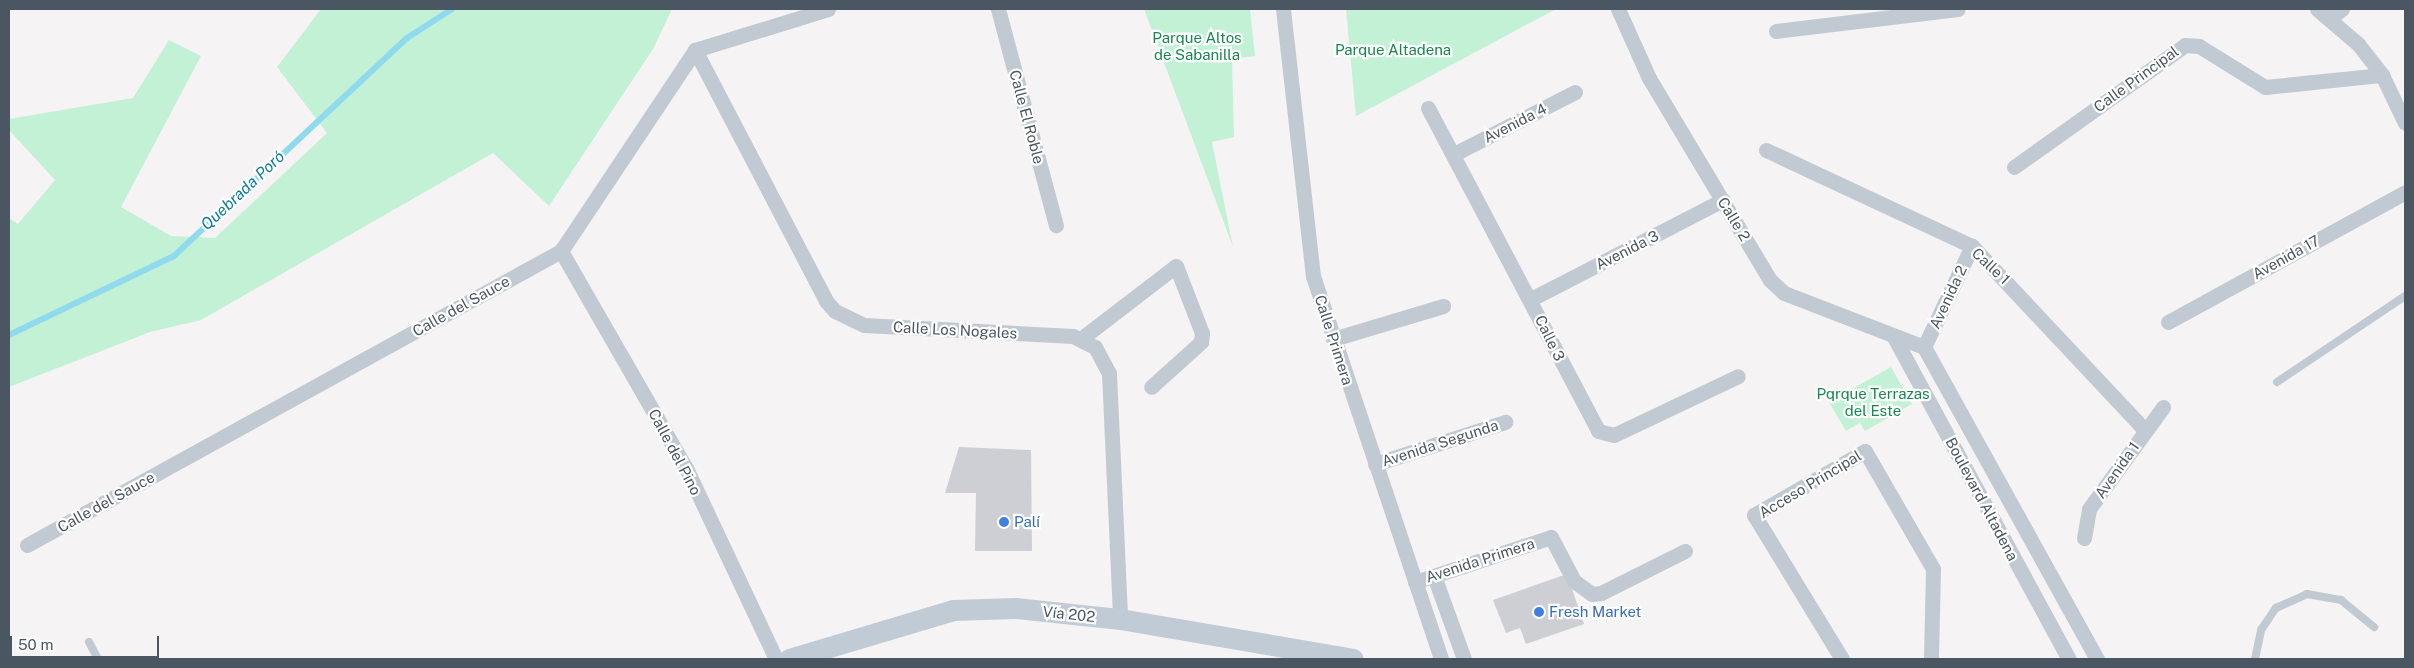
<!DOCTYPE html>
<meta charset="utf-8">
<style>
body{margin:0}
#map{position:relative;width:2414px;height:668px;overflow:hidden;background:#f5f3f3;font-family:"Public Sans",sans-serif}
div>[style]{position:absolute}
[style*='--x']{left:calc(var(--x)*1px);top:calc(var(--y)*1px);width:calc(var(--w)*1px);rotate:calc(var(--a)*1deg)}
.green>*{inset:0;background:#c3f1d5}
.stream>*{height:6px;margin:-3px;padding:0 3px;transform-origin:3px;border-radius:3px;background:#90daee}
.building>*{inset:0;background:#cdcfd5}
.service>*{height:8px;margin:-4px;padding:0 4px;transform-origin:4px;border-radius:4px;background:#c1cad2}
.minor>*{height:15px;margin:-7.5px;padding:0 7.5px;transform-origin:7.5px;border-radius:7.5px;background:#c1cad2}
.secondary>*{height:21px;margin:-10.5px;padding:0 10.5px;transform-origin:10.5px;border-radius:10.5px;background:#c1cbd6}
.dots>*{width:14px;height:14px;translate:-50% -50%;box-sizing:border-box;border:2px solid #fff;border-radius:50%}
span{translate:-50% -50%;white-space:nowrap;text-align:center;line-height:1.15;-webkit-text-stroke:4.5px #fff;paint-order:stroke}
.park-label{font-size:15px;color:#17864f}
.street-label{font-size:15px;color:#4a5661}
.shop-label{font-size:15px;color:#366cbe}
.left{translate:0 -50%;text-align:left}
.water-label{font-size:16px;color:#0c7c9b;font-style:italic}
.frame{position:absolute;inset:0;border:10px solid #4a5661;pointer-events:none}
.scale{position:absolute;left:10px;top:636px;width:149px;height:22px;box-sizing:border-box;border:2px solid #4a5661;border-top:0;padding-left:6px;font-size:15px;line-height:18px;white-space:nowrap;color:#4a5661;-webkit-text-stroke:4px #fff;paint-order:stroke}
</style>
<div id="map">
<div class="green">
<div style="clip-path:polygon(321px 9px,672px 9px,653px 49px,549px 206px,493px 153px,201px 320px,150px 332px,9px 387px,9px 218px,18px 224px,55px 180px,9px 130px,9px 119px,133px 98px,169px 40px,201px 56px,121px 207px,171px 236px,215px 238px,327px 133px,277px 67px)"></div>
<div style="clip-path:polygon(1144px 9px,1250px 9px,1255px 56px,1232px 59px,1234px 137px,1212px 142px,1233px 247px)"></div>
<div style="clip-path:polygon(1346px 9px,1556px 9px,1356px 116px)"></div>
<div style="clip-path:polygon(1891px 367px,1912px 404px,1865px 431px,1860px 423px,1846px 431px,1829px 402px)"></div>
</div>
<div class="stream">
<div style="--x:9;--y:335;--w:183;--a:-25.6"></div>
<div style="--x:174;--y:256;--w:319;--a:-43.1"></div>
<div style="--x:407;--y:38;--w:54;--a:-32.8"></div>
</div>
<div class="building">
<div style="clip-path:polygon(959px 447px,1031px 450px,1032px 551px,975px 551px,976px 493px,945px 493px)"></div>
<div style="clip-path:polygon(1567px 574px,1584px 624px,1526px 644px,1520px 628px,1506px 633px,1493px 600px)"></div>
</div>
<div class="service">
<div style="--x:2277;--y:382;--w:154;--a:-33.9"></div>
<div style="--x:89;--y:642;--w:19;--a:62"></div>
<div style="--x:2255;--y:659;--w:30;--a:-78"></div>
<div style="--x:2261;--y:630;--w:27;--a:-56"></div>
<div style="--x:2276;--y:608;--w:34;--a:-24"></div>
<div style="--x:2307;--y:594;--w:35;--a:10"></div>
<div style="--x:2341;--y:600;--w:43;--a:39.3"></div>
</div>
<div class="minor">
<div style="--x:998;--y:9;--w:224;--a:75"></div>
<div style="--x:1283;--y:9;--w:269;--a:83.6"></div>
<div style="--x:1313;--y:276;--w:404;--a:71.5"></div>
<div style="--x:1618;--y:9;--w:76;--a:65.8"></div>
<div style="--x:1649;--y:78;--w:235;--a:59.1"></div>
<div style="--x:1770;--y:280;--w:19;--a:43"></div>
<div style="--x:1784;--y:293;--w:150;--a:21.1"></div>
<div style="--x:2317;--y:9;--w:54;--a:40.5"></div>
<div style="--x:2358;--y:44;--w:39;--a:52"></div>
<div style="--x:2382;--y:75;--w:53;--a:64.4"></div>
<div style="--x:2330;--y:18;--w:15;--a:-37"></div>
<div style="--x:1776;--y:31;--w:183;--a:-6.9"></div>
<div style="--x:695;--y:50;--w:283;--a:62.4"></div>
<div style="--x:826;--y:301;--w:13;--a:48"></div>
<div style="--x:835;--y:311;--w:32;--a:26"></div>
<div style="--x:864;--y:325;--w:209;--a:3"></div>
<div style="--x:1073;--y:336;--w:25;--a:27"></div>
<div style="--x:1095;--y:347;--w:30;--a:62"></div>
<div style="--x:1109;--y:373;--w:246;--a:87.4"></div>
<div style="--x:1428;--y:108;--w:365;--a:62.2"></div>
<div style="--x:1598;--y:431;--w:16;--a:14"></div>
<div style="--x:1614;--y:435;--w:137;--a:-25.4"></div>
<div style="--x:1766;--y:150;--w:227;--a:25"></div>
<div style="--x:1972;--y:246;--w:253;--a:46.8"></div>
<div style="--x:1454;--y:154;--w:136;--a:-27.1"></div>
<div style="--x:2014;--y:167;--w:210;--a:-35.5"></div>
<div style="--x:2185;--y:45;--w:14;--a:4"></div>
<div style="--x:2199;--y:46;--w:78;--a:31.8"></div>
<div style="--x:2265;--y:87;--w:118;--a:-5.9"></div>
<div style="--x:561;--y:251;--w:250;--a:60.1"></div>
<div style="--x:686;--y:468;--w:211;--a:64.8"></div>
<div style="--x:1531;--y:299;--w:216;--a:-27.3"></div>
<div style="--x:2168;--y:322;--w:270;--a:-28.7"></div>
<div style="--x:1082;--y:338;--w:118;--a:-37.5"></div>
<div style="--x:1176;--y:266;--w:72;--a:68.8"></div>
<div style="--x:1202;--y:333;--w:9;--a:96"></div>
<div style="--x:1201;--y:342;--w:67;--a:138"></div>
<div style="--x:1333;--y:339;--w:115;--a:-16.7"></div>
<div style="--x:1895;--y:339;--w:364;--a:61.5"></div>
<div style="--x:1924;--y:347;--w:357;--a:61"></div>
<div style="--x:1924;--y:347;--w:112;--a:-64.6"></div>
<div style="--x:1375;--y:464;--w:137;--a:-17.9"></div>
<div style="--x:2084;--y:538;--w:29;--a:-80"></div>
<div style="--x:2089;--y:509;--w:126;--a:-54"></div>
<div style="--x:27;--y:545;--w:610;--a:-28.84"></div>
<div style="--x:561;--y:251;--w:242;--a:-56.3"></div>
<div style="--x:695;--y:50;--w:139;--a:-17.1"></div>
<div style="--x:1434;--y:576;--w:88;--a:70.1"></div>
<div style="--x:1415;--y:582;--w:143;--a:-18.3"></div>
<div style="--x:1551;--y:537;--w:50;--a:62.4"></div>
<div style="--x:1574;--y:581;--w:22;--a:36"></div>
<div style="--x:1592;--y:594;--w:9;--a:-6"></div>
<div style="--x:1601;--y:593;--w:94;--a:-26.6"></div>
<div style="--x:1842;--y:659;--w:169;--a:-121.4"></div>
<div style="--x:1754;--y:515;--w:128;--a:-30"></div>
<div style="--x:1865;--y:451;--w:136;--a:60"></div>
<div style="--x:1933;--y:569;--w:90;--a:91.3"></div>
</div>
<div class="secondary">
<div style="--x:789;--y:659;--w:171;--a:-16.6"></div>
<div style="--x:953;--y:610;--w:62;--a:-1.8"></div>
<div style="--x:1015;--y:608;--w:106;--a:6"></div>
<div style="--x:1120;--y:619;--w:236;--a:9.7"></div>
</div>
<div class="dots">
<div style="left:1004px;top:522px;background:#3f7fe0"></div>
<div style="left:1539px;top:612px;background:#3f7fe0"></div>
</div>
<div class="park-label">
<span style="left:1197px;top:46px">Parque Altos<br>de Sabanilla</span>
<span style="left:1393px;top:50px">Parque Altadena</span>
<span style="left:1873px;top:402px">Pqrque Terrazas<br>del Este</span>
</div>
<div class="street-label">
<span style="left:2136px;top:79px;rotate:-36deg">Calle Principal</span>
<span style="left:1027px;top:117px;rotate:75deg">Calle El Roble</span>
<span style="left:1515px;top:123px;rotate:-27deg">Avenida 4</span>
<span style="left:1734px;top:219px;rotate:59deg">Calle 2</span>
<span style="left:1627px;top:250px;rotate:-27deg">Avenida 3</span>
<span style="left:2286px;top:257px;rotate:-29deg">Avenida 17</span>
<span style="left:1991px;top:266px;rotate:43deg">Calle 1</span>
<span style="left:1948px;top:297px;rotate:-65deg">Avenida 2</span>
<span style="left:461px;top:306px;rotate:-29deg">Calle del Sauce</span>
<span style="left:955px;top:330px;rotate:3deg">Calle Los Nogales</span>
<span style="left:1550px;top:338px;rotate:64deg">Calle 3</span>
<span style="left:1334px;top:340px;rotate:72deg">Calle Primera</span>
<span style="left:1440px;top:443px;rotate:-18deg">Avenida Segunda</span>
<span style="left:675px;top:452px;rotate:62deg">Calle del Pino</span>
<span style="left:2117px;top:470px;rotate:-55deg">Avenida 1</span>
<span style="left:1810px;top:484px;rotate:-31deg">Acceso Principal</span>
<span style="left:1982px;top:499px;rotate:62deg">Boulevard Altadena</span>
<span style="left:106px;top:502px;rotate:-29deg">Calle del Sauce</span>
<span style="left:1480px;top:560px;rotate:-18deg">Avenida Primera</span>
<span style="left:1069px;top:614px;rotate:6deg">Vía 202</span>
</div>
<div class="shop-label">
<span class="left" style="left:1014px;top:522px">Palí</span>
<span class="left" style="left:1549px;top:612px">Fresh Market</span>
</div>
<div class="water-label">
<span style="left:243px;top:191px;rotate:-43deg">Quebrada Poró</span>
</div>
<div class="frame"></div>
<div class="scale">50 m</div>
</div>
